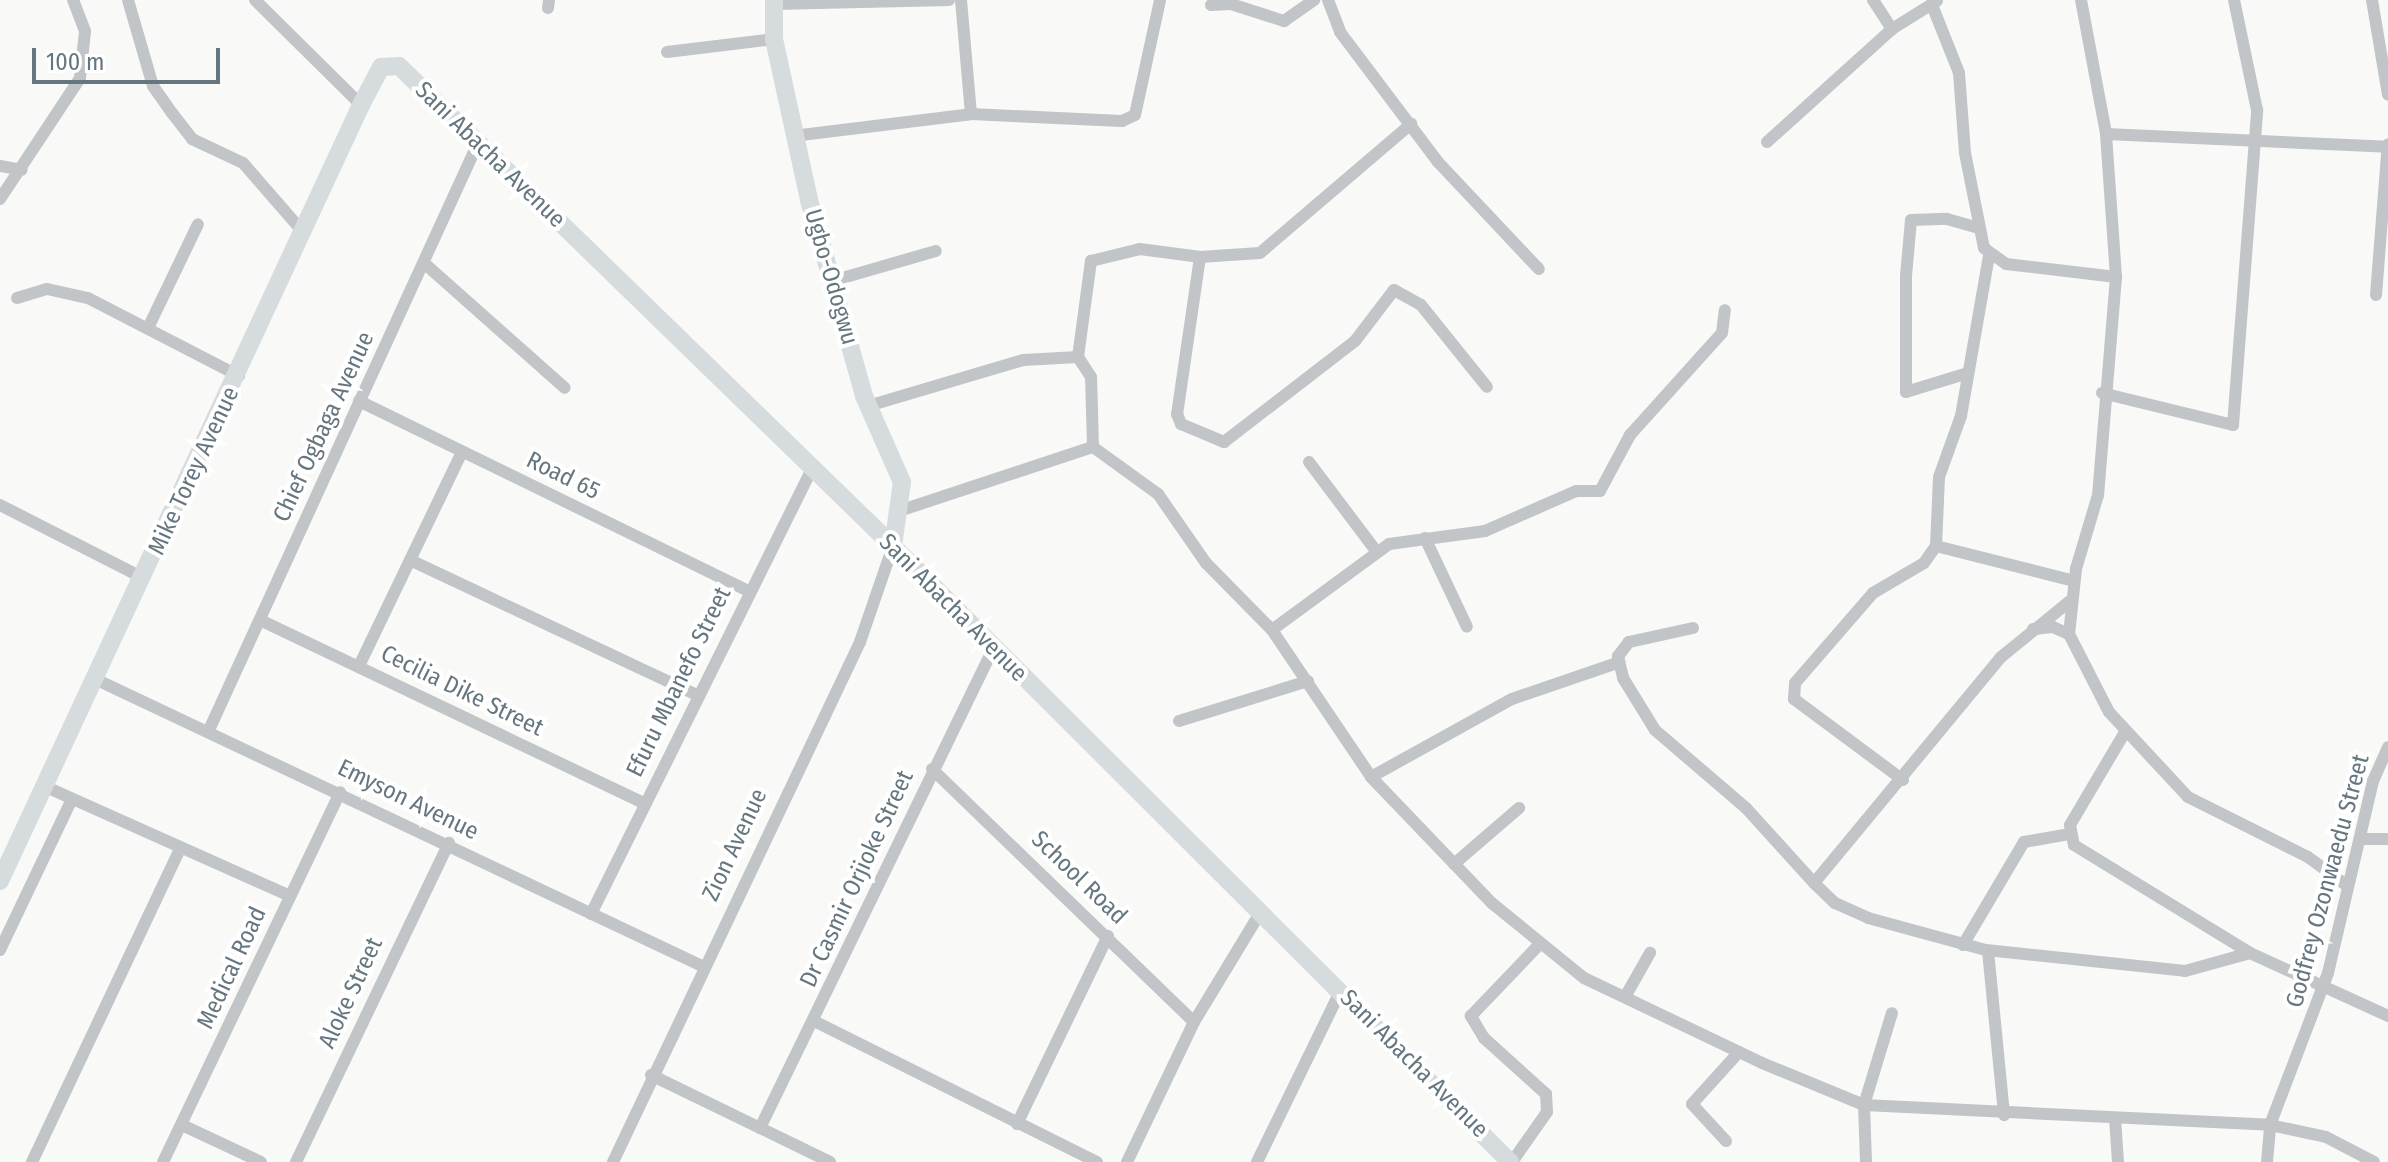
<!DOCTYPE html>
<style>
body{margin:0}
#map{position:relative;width:2388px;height:1162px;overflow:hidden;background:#f9f9f7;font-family:"Fira Sans Condensed",sans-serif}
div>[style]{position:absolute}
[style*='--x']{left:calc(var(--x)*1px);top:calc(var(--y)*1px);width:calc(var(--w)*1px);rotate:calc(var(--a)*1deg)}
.street>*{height:12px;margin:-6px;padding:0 6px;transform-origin:6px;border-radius:6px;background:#c1c5c8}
.secondary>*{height:18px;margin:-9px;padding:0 9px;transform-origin:9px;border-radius:9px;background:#d6dbde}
span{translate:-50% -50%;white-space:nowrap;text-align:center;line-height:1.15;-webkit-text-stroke:8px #fff;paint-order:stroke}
.street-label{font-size:24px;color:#66767f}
.scale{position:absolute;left:32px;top:48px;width:188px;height:36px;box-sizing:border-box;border:4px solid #66767f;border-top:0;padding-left:10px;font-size:24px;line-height:28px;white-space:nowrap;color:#66767f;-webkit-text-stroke:6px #fff;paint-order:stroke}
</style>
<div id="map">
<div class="street">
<div style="--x:128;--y:0;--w:90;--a:73.8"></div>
<div style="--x:153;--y:86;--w:33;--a:55"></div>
<div style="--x:172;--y:113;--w:33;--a:52"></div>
<div style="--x:192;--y:139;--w:56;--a:25.2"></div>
<div style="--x:243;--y:163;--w:91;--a:49"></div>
<div style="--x:255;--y:0;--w:149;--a:44.7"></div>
<div style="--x:961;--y:0;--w:114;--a:85"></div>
<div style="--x:1328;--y:0;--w:34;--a:69"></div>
<div style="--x:1340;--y:32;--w:163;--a:53"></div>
<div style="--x:1438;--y:162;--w:147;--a:46.7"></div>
<div style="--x:1873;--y:0;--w:35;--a:57"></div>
<div style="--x:2081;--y:0;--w:136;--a:79.4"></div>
<div style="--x:2106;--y:134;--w:143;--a:86"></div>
<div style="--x:2116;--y:277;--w:219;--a:94.7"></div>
<div style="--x:2098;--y:495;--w:77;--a:106.6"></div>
<div style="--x:2076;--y:569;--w:65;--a:96.1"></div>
<div style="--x:2069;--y:634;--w:88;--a:62.9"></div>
<div style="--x:2109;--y:712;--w:116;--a:47.1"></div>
<div style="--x:2188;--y:797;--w:134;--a:26.6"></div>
<div style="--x:2308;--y:857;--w:47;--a:36.4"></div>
<div style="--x:2372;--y:0;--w:96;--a:80.4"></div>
<div style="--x:774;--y:4;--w:175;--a:-1.3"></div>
<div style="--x:1211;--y:5;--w:20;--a:-3"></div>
<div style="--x:1231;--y:4;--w:56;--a:17.8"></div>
<div style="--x:1284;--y:21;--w:37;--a:-35"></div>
<div style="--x:1932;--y:5;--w:73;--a:68.3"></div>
<div style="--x:1959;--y:73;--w:80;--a:85.7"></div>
<div style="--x:1965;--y:153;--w:97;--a:78.7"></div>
<div style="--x:1984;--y:248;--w:27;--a:36"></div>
<div style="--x:2006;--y:264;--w:111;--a:6.7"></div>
<div style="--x:548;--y:8;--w:8;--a:-83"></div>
<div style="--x:667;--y:52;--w:108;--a:-6.9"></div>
<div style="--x:2106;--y:134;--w:282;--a:2.6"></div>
<div style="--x:793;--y:136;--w:179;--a:-7"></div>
<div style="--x:971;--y:114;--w:151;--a:2.7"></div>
<div style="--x:1122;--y:121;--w:14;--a:-25"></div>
<div style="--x:1135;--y:115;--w:118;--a:-77.7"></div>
<div style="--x:1767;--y:142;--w:169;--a:-42.1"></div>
<div style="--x:1892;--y:29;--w:53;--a:-31.9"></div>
<div style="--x:0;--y:166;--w:22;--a:10"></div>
<div style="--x:0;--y:199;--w:145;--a:-56.5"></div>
<div style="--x:80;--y:78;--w:47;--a:-83.9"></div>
<div style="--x:85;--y:31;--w:33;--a:-111"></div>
<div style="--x:1200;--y:257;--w:159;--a:98.3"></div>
<div style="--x:1177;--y:414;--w:11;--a:68"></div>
<div style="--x:1181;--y:424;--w:47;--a:22.7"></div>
<div style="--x:1224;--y:442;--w:165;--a:-37.6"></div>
<div style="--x:1355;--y:341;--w:64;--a:-52.6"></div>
<div style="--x:1394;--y:290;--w:31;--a:29"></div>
<div style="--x:1421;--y:305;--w:105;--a:51.2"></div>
<div style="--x:424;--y:263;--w:188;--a:41.6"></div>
<div style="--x:832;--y:281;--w:108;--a:-16.1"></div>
<div style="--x:2376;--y:295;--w:151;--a:-85.5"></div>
<div style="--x:17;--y:298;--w:31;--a:-17"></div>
<div style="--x:47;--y:289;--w:42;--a:12.4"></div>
<div style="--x:88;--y:298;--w:170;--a:27.3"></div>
<div style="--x:148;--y:328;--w:115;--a:-64.3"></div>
<div style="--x:1968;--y:373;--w:65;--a:163"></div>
<div style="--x:1906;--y:392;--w:116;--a:-90"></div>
<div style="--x:1906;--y:276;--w:56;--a:-84.9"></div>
<div style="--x:1911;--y:220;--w:36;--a:-2"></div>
<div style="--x:1947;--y:219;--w:32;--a:16"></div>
<div style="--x:2102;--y:393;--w:135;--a:13.7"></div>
<div style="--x:2233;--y:425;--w:316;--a:-85.6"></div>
<div style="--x:2257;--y:110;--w:112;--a:-101.8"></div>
<div style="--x:359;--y:401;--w:433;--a:26"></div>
<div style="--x:868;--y:406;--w:162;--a:-16.5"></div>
<div style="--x:1023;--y:360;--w:55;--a:-3.1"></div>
<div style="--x:1093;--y:447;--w:70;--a:-91.6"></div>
<div style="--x:1091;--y:377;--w:24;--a:-123"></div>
<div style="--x:1078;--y:357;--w:97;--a:-82.3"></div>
<div style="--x:1091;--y:261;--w:50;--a:-13.8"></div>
<div style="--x:1140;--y:249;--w:61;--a:7.6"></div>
<div style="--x:1200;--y:257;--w:60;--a:-3.8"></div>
<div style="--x:1260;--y:253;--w:199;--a:-40.5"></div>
<div style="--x:1309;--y:462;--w:111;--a:53"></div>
<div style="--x:0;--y:505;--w:161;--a:27"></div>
<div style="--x:896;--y:512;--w:207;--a:-18.3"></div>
<div style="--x:1093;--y:447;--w:80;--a:35.9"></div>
<div style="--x:1158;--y:494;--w:84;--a:55.2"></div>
<div style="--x:1206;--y:563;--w:94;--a:45.4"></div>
<div style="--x:1272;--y:630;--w:177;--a:56"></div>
<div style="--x:1371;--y:777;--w:176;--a:46.2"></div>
<div style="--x:1493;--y:904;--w:117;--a:39.1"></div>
<div style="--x:1584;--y:978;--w:197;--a:25.5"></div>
<div style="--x:1762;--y:1063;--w:110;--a:22.4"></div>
<div style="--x:1864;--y:1105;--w:406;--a:2.8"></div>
<div style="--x:2270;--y:1125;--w:57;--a:12.1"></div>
<div style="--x:2326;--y:1137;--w:54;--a:27.5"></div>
<div style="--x:1425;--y:538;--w:98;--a:64.7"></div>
<div style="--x:1936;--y:546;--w:142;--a:14.2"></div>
<div style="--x:410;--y:560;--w:315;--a:25.2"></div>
<div style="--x:2070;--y:601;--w:89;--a:140.9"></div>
<div style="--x:2001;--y:657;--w:293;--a:129.6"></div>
<div style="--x:1814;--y:883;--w:29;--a:44"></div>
<div style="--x:1835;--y:903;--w:36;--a:24"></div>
<div style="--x:1868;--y:918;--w:122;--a:15.2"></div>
<div style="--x:1986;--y:950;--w:200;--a:6"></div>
<div style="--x:2185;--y:971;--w:67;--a:-15.5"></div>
<div style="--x:260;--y:620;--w:425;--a:25.5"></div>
<div style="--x:1693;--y:628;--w:66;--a:167.7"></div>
<div style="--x:1629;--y:642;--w:18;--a:128"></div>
<div style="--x:1618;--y:656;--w:23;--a:77"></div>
<div style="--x:1623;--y:678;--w:61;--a:58.4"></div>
<div style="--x:1655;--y:730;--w:120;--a:40.6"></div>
<div style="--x:1746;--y:808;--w:101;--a:47.8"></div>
<div style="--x:2033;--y:629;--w:20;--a:-6"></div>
<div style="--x:2053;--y:627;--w:17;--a:24"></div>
<div style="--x:1272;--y:630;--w:145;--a:-36.3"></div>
<div style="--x:1389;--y:544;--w:97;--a:-7.7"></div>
<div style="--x:1485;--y:531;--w:99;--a:-23.7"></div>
<div style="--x:1576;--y:491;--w:24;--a:0"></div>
<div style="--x:1600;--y:491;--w:64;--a:-61.8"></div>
<div style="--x:1630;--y:435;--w:137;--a:-48"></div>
<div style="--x:1722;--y:333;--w:23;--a:-83"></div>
<div style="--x:359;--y:666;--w:237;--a:-64.3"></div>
<div style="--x:93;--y:678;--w:674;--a:25.31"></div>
<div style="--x:1179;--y:721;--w:135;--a:-17.2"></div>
<div style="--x:209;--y:730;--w:646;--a:-65.38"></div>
<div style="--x:2125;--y:732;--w:108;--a:120.6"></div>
<div style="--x:2070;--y:825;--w:20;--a:79"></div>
<div style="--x:2074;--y:845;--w:206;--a:31.5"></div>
<div style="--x:2250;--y:953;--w:152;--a:24.5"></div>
<div style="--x:932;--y:769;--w:364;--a:44"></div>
<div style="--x:1371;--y:777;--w:161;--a:-29"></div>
<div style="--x:1512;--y:699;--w:111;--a:-18.9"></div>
<div style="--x:1903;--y:780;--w:136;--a:-143.4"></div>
<div style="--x:1794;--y:699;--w:16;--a:-86"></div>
<div style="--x:1795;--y:683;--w:119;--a:-49.1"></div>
<div style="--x:1873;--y:593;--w:59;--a:-30.5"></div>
<div style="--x:1924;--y:563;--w:21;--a:-55"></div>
<div style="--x:1936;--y:546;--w:69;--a:-87.5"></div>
<div style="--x:1939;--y:477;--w:65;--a:-70.2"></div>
<div style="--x:1961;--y:416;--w:163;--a:-80.1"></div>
<div style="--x:44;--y:786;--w:269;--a:24.1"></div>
<div style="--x:2361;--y:839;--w:27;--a:0"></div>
<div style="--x:1454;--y:864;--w:86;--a:-40.7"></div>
<div style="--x:591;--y:914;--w:495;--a:-63.6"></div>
<div style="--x:1963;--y:945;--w:120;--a:-59.4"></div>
<div style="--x:2024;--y:842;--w:47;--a:-9.9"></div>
<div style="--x:0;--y:950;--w:167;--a:-64.5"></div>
<div style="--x:1988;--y:951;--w:165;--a:84.4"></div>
<div style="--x:1625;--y:997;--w:51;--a:-60.4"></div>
<div style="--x:816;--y:1022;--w:314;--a:26.5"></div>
<div style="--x:651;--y:1075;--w:199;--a:25.9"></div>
<div style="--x:2115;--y:1118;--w:44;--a:86.1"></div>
<div style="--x:1017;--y:1124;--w:209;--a:-64.2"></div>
<div style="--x:182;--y:1125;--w:87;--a:25.1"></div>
<div style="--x:760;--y:1128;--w:533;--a:-64.06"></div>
<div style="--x:1726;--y:1141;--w:50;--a:-132.6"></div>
<div style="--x:1692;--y:1104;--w:70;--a:-47.9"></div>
<div style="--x:32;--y:1162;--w:344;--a:-64.7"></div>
<div style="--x:163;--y:1162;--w:410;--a:-64.4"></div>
<div style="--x:296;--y:1162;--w:354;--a:-64.4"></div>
<div style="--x:613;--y:1162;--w:576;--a:-64.59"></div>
<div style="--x:860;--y:642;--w:102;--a:-71"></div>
<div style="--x:1127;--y:1162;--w:155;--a:-64.4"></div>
<div style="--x:1194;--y:1022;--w:127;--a:-58.8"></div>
<div style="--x:1257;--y:1162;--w:191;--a:-64"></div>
<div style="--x:1512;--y:1162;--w:61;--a:-55"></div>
<div style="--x:1547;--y:1112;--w:18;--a:-93"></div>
<div style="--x:1546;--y:1094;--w:84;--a:-137.9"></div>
<div style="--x:1484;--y:1038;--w:26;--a:-121"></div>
<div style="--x:1471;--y:1016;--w:97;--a:-46.3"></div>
<div style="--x:1866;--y:1162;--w:57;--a:-92"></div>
<div style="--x:1864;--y:1105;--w:96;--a:-73.1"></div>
<div style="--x:2267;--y:1162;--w:37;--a:-85"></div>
<div style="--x:2270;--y:1125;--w:163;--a:-69.1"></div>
<div style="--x:2328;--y:973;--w:197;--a:-76.8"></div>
<div style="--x:2373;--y:781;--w:37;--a:-66"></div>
</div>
<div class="secondary">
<div style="--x:774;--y:0;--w:39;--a:90"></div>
<div style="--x:774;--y:39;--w:165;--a:77.7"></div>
<div style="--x:809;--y:200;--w:204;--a:74.3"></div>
<div style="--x:864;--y:396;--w:94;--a:66.2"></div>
<div style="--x:902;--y:482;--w:65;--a:98"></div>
<div style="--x:0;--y:881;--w:856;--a:-65.05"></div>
<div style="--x:361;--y:105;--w:43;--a:-62.2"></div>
<div style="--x:381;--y:67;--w:18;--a:-3"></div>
<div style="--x:399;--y:66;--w:689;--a:44.18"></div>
<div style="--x:893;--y:546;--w:872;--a:44.95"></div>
</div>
<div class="street-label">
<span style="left:490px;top:155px;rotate:44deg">Sani Abacha Avenue</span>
<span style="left:831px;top:277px;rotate:74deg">Ugbo-Odogwu</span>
<span style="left:324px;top:427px;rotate:-65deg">Chief Ogbaga Avenue</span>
<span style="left:194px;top:471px;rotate:-65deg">Mike Torey Avenue</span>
<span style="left:563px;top:476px;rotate:26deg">Road 65</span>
<span style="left:953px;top:608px;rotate:45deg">Sani Abacha Avenue</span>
<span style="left:679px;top:682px;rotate:-64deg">Efuru Mbanefo Street</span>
<span style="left:462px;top:691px;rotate:26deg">Cecilia Dike Street</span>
<span style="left:408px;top:800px;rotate:26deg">Emyson Avenue</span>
<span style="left:735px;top:845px;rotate:-65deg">Zion Avenue</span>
<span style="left:1079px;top:878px;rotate:44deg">School Road</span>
<span style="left:857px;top:879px;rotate:-65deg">Dr Casmir Orjioke Street</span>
<span style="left:2328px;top:881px;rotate:-75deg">Godfrey Ozonwaedu Street</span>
<span style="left:232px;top:968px;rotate:-65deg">Medical Road</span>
<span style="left:351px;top:993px;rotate:-65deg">Aloke Street</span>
<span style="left:1414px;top:1064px;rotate:45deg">Sani Abacha Avenue</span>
</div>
<div class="scale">100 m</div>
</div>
